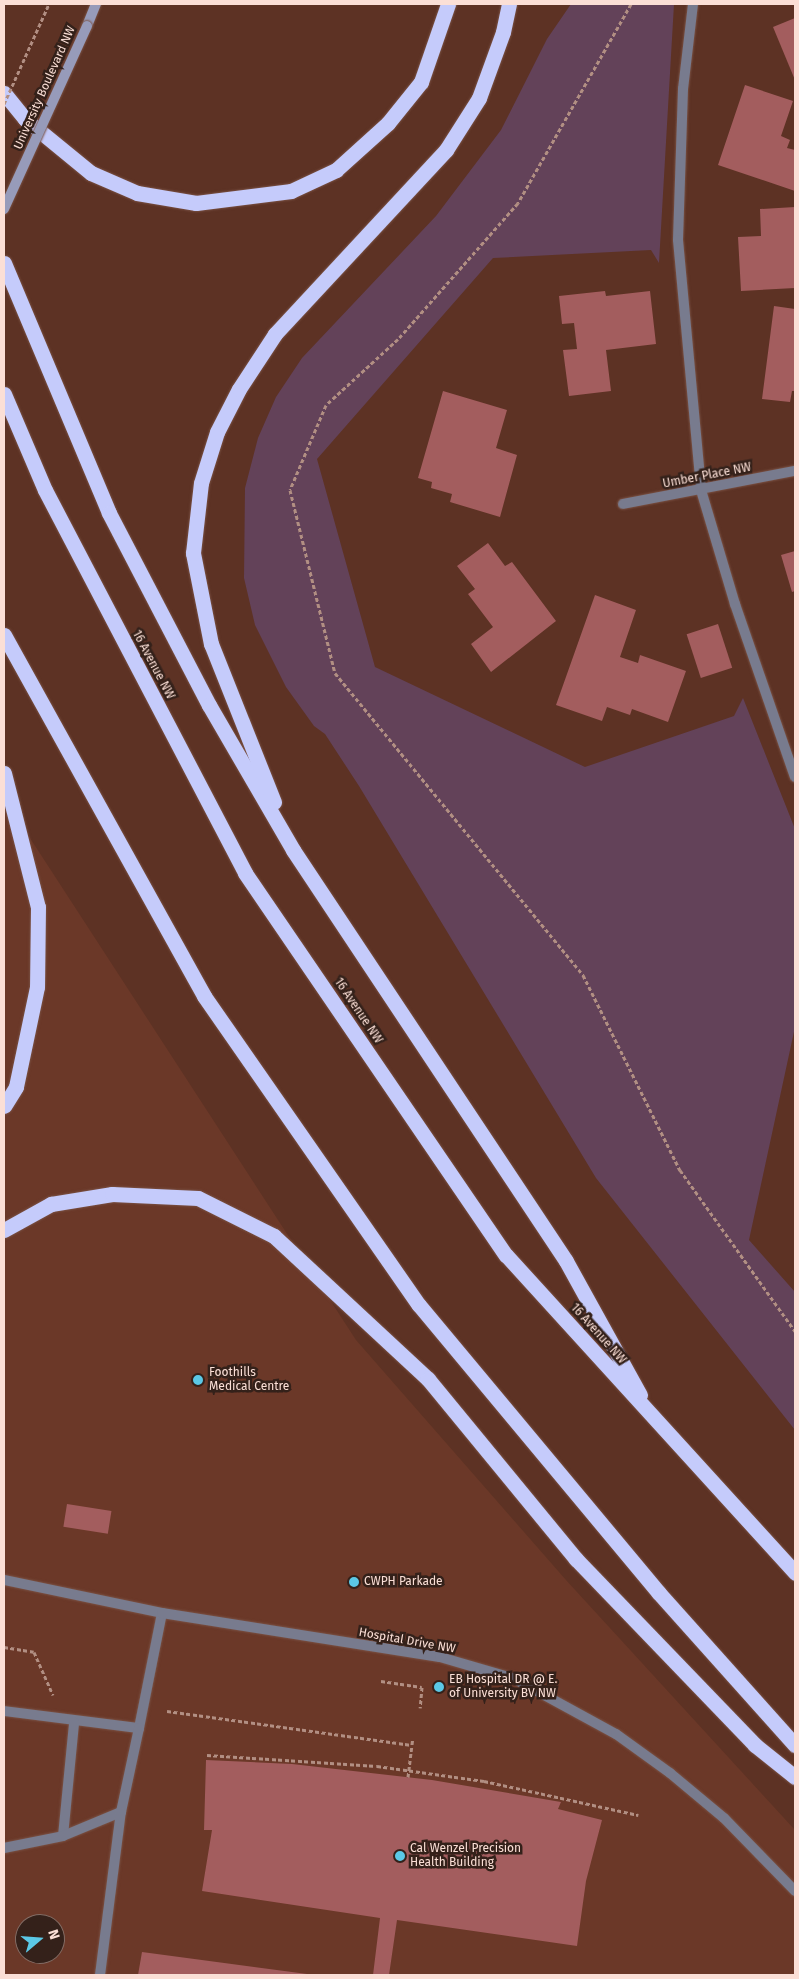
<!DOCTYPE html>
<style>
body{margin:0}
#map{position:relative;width:799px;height:1979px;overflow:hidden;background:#5d3224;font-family:"Fira Sans",sans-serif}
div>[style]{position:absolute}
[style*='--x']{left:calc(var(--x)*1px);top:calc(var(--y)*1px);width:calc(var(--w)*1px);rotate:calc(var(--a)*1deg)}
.built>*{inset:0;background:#6b3828}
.green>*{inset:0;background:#634259}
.building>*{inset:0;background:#a35d5e;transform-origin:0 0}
.path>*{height:3px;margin-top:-1.5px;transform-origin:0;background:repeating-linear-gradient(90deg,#b28f83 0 4px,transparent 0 6.5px)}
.roads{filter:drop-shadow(0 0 1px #795144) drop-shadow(0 0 1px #795144)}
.lane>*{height:10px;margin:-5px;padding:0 5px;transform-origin:5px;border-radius:5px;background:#787b8e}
.street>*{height:10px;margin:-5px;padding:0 5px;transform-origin:5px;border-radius:5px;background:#787b8e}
.secondary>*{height:10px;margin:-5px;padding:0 5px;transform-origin:5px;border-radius:5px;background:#979bba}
.highway>*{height:15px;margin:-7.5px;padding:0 7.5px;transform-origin:7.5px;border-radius:7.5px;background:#c5cbfb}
.path-bridge>*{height:3px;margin-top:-1.5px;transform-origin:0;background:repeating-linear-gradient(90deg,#b28f83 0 4px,transparent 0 6.5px)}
.bridges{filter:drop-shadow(0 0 1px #795144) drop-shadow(0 0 1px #795144)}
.secondary-bridge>*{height:10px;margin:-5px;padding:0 5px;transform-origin:5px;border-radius:5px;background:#979bba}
.dots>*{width:14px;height:14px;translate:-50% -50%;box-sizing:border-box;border:2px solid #34211a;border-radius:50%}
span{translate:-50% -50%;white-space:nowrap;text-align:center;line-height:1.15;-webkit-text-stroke:5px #34211a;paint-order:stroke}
.street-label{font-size:12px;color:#fbdfd6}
.poi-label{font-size:12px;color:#fbdfd6}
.left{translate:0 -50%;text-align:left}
.frame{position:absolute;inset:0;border:5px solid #fbdfd6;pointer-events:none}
.north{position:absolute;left:15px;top:1914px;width:50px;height:50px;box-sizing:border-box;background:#34211a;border:1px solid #846d65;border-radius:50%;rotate:72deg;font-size:14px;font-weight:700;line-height:20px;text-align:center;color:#fbdfd6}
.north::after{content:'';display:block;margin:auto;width:18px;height:22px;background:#5bc8e6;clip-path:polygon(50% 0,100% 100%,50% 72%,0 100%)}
</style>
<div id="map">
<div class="built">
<div style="clip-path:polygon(evenodd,4px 798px,356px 1340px,566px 1580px,795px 1830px,795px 1975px,4px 1975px,4px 798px,25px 1924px,55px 1924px,55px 1954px,25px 1954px,25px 1924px)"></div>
</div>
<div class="green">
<div style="clip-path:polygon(571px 4px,674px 4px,659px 263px,651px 250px,493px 258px,317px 459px,375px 667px,585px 767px,734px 716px,743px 698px,795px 829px,795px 1027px,749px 1240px,795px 1292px,795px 1430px,596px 1178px,359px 786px,325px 734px,314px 726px,286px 687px,255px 625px,244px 578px,245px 488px,258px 438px,276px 397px,302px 358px,436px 216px,501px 130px,547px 39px)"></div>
</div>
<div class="building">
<div style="clip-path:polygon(795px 18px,795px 80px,773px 27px)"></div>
<div style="clip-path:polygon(745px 85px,793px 101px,781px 136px,790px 140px,787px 148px,795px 150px,795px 191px,718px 165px)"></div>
<div style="clip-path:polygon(795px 207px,795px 288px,741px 291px,738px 237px,761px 236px,760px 209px)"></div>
<div style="clip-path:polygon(605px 291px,606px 296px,650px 291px,656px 344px,606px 350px,611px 391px,569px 396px,563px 350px,577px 349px,574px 323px,562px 324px,559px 296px)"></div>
<div style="clip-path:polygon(774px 306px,795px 309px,795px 391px,792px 391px,790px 402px,762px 399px)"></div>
<div style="clip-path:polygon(443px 391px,507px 410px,496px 448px,517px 455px,500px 517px,450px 502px,452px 494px,431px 488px,432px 482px,418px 478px)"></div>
<div style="clip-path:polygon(488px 543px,505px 566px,512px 562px,556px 621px,491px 672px,471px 644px,493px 627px,468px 594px,475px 589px,457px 566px)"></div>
<div style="clip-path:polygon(795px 551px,795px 591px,792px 592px,781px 555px)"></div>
<div style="clip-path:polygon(595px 595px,636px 610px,620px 657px,638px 663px,640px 655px,686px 671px,668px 722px,632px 709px,630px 715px,607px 707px,602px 721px,556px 705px)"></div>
<div style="left:718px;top:624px;width:46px;height:33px;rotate:72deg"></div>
<div style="left:67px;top:1504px;width:45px;height:23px;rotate:9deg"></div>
<div style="clip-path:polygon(206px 1760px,292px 1764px,432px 1780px,561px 1802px,558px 1809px,602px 1820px,586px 1881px,577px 1946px,397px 1920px,389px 1975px,373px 1975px,380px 1918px,202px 1891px,212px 1830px,204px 1830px)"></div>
<div style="clip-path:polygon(142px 1952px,307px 1974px,307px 1975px,138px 1975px)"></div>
</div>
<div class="path">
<div style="--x:631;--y:4;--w:229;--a:119.6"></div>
<div style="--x:518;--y:203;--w:181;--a:131.4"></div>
<div style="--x:398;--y:339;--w:98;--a:137.5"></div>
<div style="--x:326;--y:405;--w:92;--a:113"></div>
<div style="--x:290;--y:490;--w:188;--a:76.2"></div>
<div style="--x:335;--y:673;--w:391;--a:50.6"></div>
<div style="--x:583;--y:975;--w:218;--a:63.6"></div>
<div style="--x:680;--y:1170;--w:198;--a:54.5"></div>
<div style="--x:4;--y:1647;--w:30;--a:9"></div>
<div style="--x:34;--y:1652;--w:47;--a:66.2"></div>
<div style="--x:381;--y:1681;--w:41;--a:8.3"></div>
<div style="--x:422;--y:1687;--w:21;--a:95"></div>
<div style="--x:167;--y:1711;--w:247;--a:7.9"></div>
<div style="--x:207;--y:1755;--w:170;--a:3.7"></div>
<div style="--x:377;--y:1766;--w:108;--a:8"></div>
<div style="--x:484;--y:1781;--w:158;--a:12.4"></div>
<div style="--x:408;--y:1777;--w:38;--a:-83"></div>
</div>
<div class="roads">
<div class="lane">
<div style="--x:693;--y:4;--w:86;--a:96.7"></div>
<div style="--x:683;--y:89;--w:151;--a:91.9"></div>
<div style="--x:678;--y:240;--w:251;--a:84.7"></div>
<div style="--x:701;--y:490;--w:119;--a:73.4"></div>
<div style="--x:735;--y:604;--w:183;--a:70.9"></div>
<div style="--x:4;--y:1711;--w:136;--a:7.2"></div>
<div style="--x:139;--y:1728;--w:117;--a:-78.7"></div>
<div style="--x:63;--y:1836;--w:114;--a:-84.4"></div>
<div style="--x:4;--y:1848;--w:60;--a:-11.5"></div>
<div style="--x:63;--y:1836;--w:63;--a:-22.5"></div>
<div style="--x:121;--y:1812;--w:86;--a:-77.9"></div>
<div style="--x:100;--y:1975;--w:164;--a:-82.7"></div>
</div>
<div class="street">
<div style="--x:623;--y:504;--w:175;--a:-10.9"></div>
<div style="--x:4;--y:1580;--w:161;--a:11.8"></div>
<div style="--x:162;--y:1613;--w:281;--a:9"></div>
<div style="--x:440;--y:1657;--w:78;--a:16.3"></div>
<div style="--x:515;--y:1679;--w:115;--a:28.6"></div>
<div style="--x:616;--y:1734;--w:67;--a:35.8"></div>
<div style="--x:670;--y:1773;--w:70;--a:39.8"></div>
<div style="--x:724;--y:1818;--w:102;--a:45.8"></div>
</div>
<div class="secondary">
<div style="--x:87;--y:26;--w:24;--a:-68"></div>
</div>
<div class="highway">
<div style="--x:4;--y:93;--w:33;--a:51"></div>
<div style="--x:25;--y:119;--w:85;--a:39.3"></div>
<div style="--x:91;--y:173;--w:50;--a:23.5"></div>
<div style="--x:137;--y:193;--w:60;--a:9.6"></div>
<div style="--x:196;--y:203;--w:96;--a:-7.2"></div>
<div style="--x:291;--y:191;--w:50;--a:-25"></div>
<div style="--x:336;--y:170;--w:70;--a:-42.1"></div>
<div style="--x:388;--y:123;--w:53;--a:-51.2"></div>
<div style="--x:421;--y:82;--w:83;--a:-70.9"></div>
<div style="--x:4;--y:263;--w:271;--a:67.2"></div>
<div style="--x:109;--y:513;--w:216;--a:62.5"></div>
<div style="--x:209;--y:705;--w:168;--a:59.9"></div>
<div style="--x:293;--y:850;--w:493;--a:56.4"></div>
<div style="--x:566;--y:1261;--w:153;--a:61.1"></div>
<div style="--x:4;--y:394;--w:104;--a:66.9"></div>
<div style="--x:45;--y:490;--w:432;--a:62.4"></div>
<div style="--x:245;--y:873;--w:463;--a:55.7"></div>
<div style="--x:506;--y:1255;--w:430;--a:47.7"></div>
<div style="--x:4;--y:635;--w:413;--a:61"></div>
<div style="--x:204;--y:996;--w:376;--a:55.2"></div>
<div style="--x:419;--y:1305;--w:375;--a:50.2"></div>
<div style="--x:659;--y:1593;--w:204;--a:48.2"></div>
<div style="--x:4;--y:773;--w:138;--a:75.8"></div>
<div style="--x:38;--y:907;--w:80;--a:90.7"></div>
<div style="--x:37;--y:987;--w:102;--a:101.9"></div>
<div style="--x:16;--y:1087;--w:22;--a:122"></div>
<div style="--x:274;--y:802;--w:170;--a:-111.7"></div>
<div style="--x:211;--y:644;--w:93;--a:-101.2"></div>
<div style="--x:193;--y:553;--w:70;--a:-83.5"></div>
<div style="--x:201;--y:483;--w:53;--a:-72.6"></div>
<div style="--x:217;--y:432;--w:48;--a:-62.9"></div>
<div style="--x:239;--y:389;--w:66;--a:-56.8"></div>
<div style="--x:275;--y:334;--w:251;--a:-47.1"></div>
<div style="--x:446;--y:150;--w:62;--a:-57.6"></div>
<div style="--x:479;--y:98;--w:70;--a:-70"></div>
<div style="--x:503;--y:32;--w:29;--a:-78"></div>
<div style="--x:4;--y:1230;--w:54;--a:-29"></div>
<div style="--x:51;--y:1204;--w:62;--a:-9.3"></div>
<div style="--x:112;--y:1194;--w:86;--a:2.7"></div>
<div style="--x:198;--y:1198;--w:85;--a:26.6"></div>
<div style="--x:274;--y:1236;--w:210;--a:42.9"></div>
<div style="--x:428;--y:1379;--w:233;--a:50.6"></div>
<div style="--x:576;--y:1559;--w:258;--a:46.1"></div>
<div style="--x:755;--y:1745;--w:51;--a:38.7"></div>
</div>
</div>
<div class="path-bridge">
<div style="--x:4;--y:104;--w:110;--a:-65.8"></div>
</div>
<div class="bridges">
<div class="secondary-bridge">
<div style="--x:4;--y:209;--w:201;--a:-65.6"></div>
</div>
</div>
<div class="dots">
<div style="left:198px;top:1380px;background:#5bc8e6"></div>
<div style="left:354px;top:1582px;background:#5bc8e6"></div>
<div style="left:439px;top:1687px;background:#5bc8e6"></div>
<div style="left:400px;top:1856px;background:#5bc8e6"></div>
</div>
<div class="street-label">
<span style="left:45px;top:88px;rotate:-66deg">University Boulevard NW</span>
<span style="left:707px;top:476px;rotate:-11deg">Umber Place NW</span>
<span style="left:153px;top:665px;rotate:62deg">16 Avenue NW</span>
<span style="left:358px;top:1011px;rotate:56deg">16 Avenue NW</span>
<span style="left:598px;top:1334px;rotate:48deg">16 Avenue NW</span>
<span style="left:407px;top:1641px;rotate:10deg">Hospital Drive NW</span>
</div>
<div class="poi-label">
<span class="left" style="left:209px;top:1380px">Foothills<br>Medical Centre</span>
<span class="left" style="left:364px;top:1582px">CWPH Parkade</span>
<span class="left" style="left:449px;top:1687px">EB Hospital DR @ E.<br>of University BV NW</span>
<span class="left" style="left:410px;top:1856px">Cal Wenzel Precision<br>Health Building</span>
</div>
<div class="frame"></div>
<div class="north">N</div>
</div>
